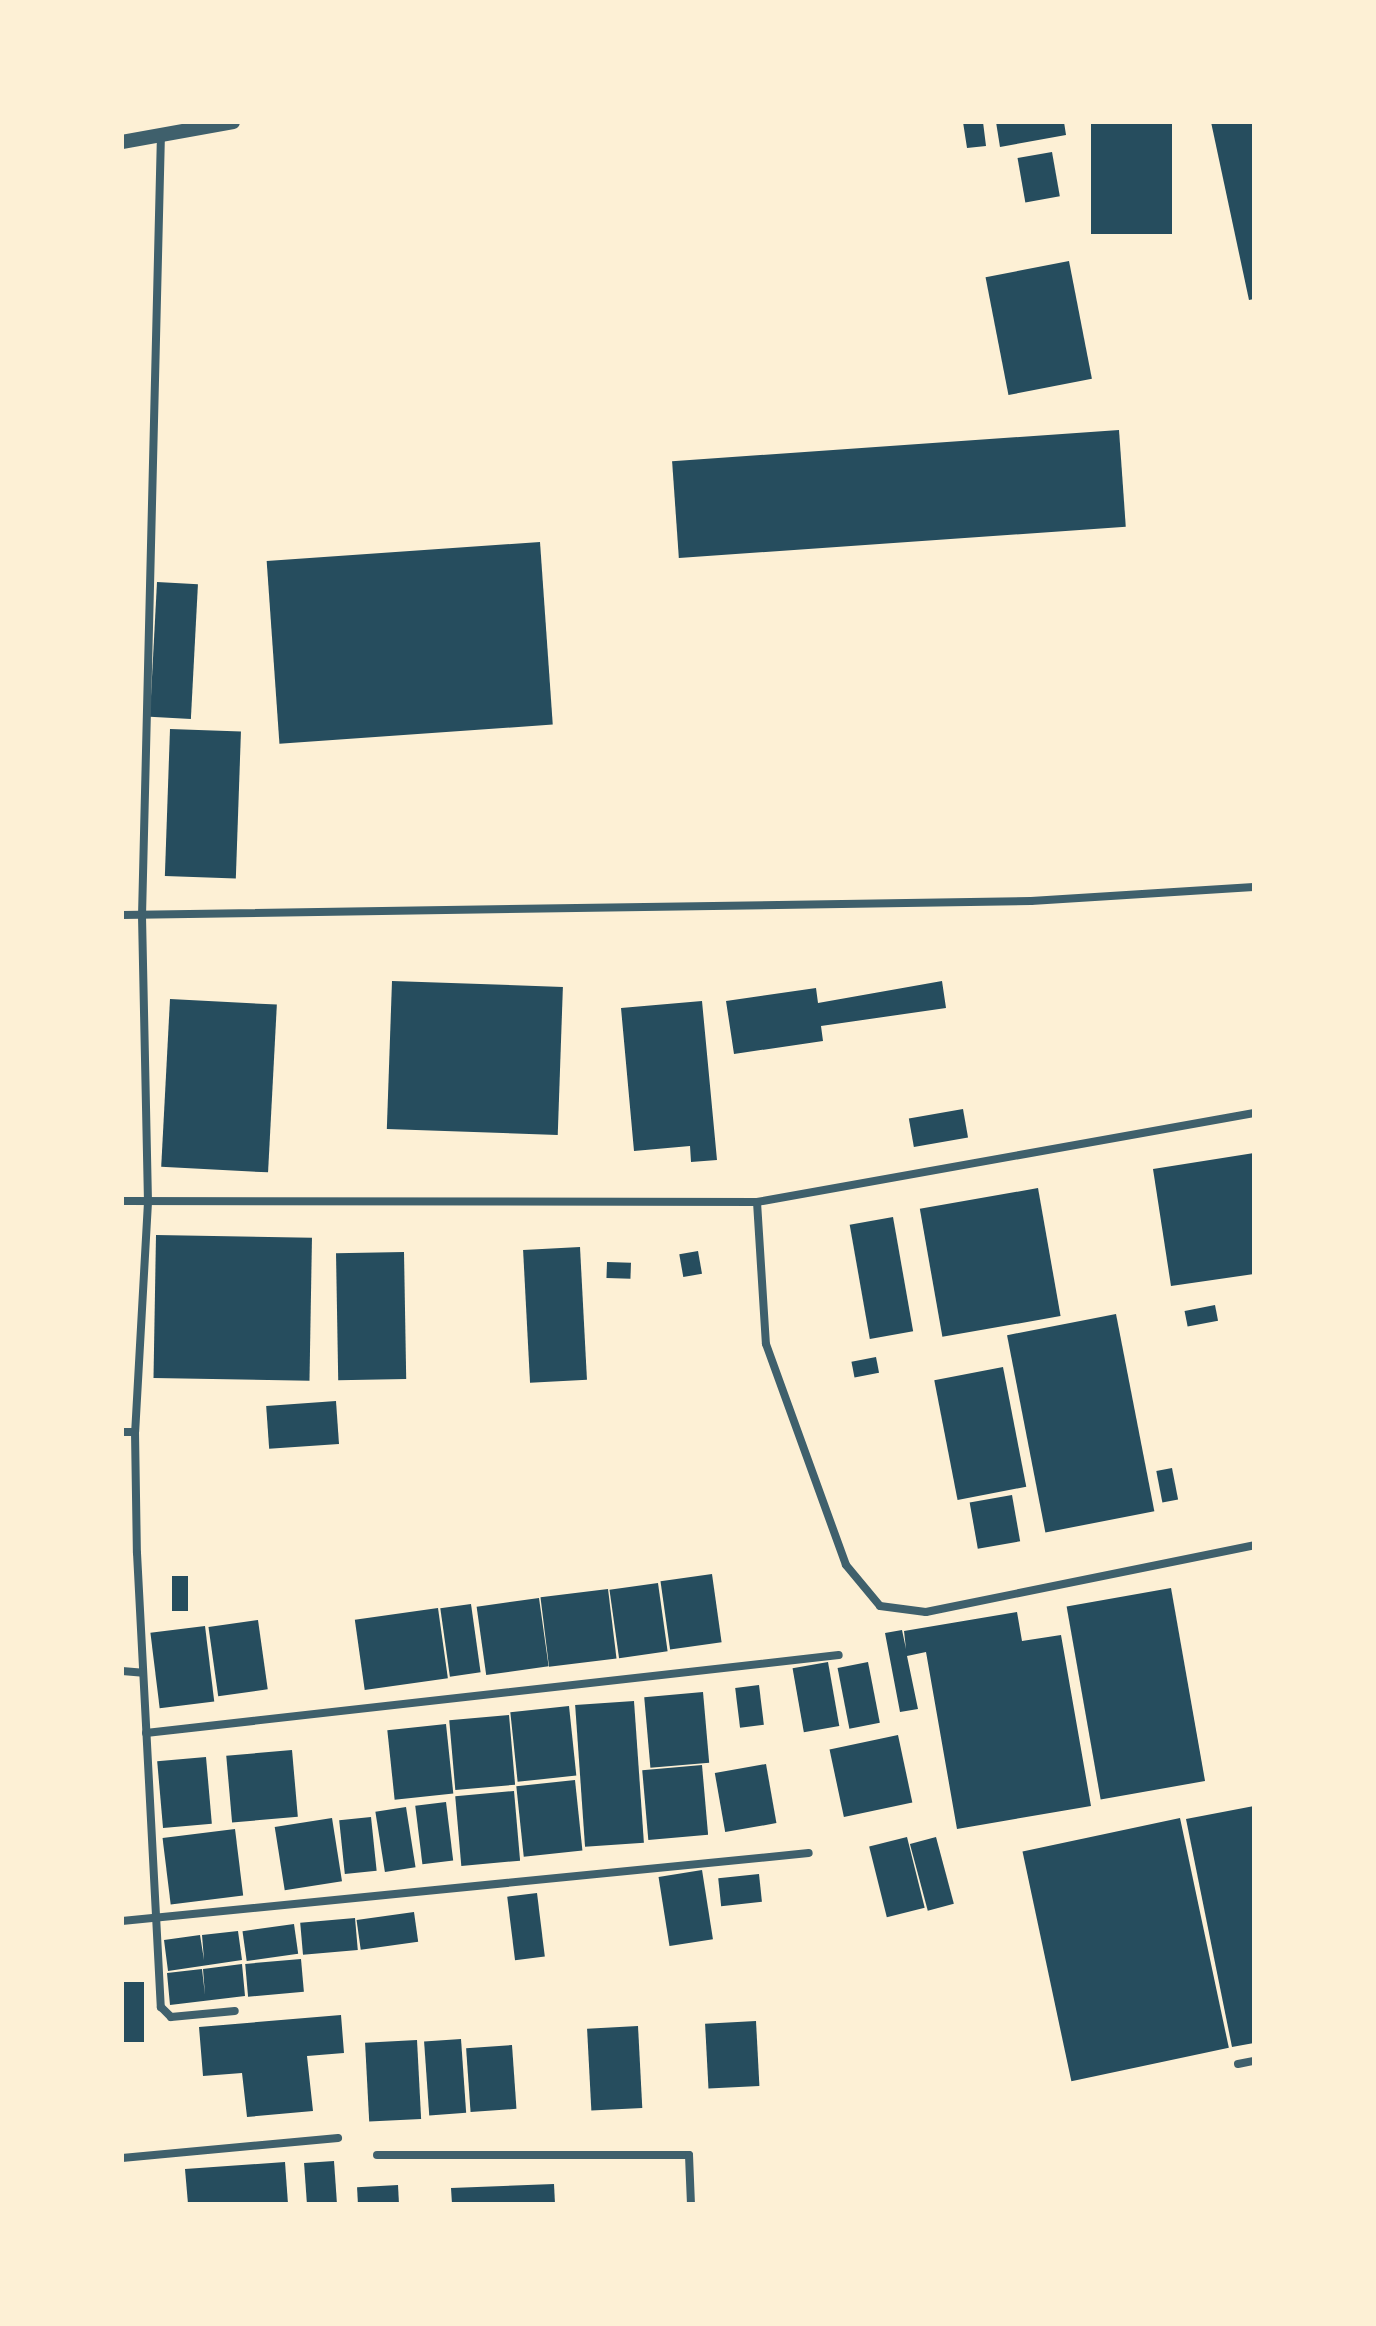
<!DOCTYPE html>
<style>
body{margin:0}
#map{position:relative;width:1376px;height:2326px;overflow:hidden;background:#fdf0d5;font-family:Overpass,sans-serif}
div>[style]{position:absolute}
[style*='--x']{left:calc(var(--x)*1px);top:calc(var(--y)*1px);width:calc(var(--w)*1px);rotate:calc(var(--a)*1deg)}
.building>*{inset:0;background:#264d5e;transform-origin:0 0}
.minor>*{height:8px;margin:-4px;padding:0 4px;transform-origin:4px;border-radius:4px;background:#3f606c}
.tertiary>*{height:14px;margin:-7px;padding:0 7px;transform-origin:7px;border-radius:7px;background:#3f606c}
span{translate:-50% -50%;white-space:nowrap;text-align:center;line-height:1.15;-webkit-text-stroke:6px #fdf0d5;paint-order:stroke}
.frame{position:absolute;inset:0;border:124px solid #fdf0d5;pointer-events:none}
</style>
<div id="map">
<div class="building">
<div style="clip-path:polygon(963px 122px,983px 122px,986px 146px,967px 148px)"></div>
<div style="clip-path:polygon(996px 122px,1064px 122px,1066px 135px,1000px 147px)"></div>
<div style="left:1091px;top:122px;width:81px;height:112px"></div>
<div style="clip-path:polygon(1211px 122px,1254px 122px,1254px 299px,1249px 300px)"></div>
<div style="left:1052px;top:152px;width:45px;height:35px;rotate:80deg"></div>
<div style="left:1069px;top:261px;width:120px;height:85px;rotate:79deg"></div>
<div style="left:1119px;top:430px;width:97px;height:448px;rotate:86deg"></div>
<div style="left:540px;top:542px;width:183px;height:274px;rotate:86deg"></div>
<div style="left:157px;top:582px;width:41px;height:135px;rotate:3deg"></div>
<div style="left:170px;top:729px;width:71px;height:147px;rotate:2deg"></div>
<div style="left:392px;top:981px;width:171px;height:148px;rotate:2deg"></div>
<div style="clip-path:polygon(942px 981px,946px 1008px,821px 1026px,823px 1041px,734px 1054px,726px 1001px,816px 988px,818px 1003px)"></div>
<div style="left:170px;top:999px;width:107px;height:168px;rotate:3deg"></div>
<div style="clip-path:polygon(702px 1001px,717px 1160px,691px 1162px,690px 1146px,634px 1151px,621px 1008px)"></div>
<div style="left:963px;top:1109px;width:29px;height:55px;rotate:80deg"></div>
<div style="clip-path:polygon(1254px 1153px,1254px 1274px,1171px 1286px,1153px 1169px)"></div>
<div style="left:1038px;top:1188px;width:130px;height:120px;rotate:80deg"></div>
<div style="left:893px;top:1217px;width:116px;height:44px;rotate:80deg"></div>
<div style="left:156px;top:1235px;width:156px;height:143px;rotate:1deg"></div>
<div style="left:580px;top:1247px;width:133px;height:57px;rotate:87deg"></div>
<div style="left:698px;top:1251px;width:23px;height:19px;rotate:80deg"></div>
<div style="left:404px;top:1252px;width:127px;height:68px;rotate:89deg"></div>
<div style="left:607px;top:1262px;width:24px;height:16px;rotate:2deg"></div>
<div style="left:1215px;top:1305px;width:16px;height:31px;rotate:79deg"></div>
<div style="left:1116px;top:1314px;width:201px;height:111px;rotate:79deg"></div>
<div style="left:876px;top:1357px;width:16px;height:25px;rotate:79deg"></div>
<div style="left:1003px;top:1367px;width:122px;height:70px;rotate:79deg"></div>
<div style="left:336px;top:1401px;width:43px;height:70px;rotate:86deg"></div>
<div style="left:1172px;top:1468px;width:32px;height:16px;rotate:79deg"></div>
<div style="left:1012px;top:1495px;width:47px;height:43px;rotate:80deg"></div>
<div style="left:712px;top:1574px;width:69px;height:52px;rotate:82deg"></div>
<div style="left:172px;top:1576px;width:16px;height:35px"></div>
<div style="left:658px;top:1583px;width:69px;height:49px;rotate:82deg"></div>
<div style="left:1171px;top:1588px;width:196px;height:106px;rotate:80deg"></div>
<div style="left:608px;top:1589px;width:70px;height:68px;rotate:83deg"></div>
<div style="left:539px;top:1598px;width:69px;height:63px;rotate:82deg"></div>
<div style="left:471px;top:1604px;width:69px;height:31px;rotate:82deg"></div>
<div style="left:438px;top:1608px;width:71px;height:84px;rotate:82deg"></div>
<div style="clip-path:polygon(1017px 1612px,1022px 1641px,1061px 1635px,1091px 1806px,957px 1829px,926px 1652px,907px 1656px,918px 1709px,900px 1712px,885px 1633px,902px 1630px,906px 1649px,904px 1631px)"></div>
<div style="left:258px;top:1620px;width:70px;height:50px;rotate:82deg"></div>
<div style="left:205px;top:1626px;width:76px;height:55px;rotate:83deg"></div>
<div style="left:828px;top:1662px;width:65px;height:36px;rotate:80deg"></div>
<div style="left:868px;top:1662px;width:62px;height:31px;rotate:79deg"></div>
<div style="left:759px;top:1685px;width:40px;height:24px;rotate:83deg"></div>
<div style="left:703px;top:1692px;width:71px;height:59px;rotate:85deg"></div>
<div style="left:634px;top:1701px;width:142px;height:59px;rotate:86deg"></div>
<div style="left:569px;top:1706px;width:70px;height:59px;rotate:84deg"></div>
<div style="left:509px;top:1715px;width:70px;height:60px;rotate:85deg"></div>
<div style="left:446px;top:1724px;width:70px;height:59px;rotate:84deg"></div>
<div style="left:898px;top:1735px;width:69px;height:70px;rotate:78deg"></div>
<div style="left:292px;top:1750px;width:67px;height:66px;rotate:85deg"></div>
<div style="left:206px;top:1757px;width:67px;height:49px;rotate:85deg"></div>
<div style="left:766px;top:1764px;width:60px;height:52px;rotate:80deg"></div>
<div style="left:702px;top:1765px;width:70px;height:60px;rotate:85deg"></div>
<div style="left:575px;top:1780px;width:71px;height:59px;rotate:84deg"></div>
<div style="left:514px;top:1791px;width:70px;height:59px;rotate:85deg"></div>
<div style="left:446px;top:1802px;width:59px;height:31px;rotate:83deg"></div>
<div style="clip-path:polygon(1254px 1806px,1254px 2043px,1232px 2047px,1186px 1819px)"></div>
<div style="left:406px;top:1807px;width:61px;height:31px;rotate:81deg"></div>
<div style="left:371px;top:1817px;width:54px;height:32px;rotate:84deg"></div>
<div style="left:332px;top:1818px;width:64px;height:58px;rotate:81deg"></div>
<div style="left:1180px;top:1818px;width:235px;height:161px;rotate:78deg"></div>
<div style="left:235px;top:1829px;width:67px;height:73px;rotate:83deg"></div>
<div style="left:907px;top:1837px;width:73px;height:39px;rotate:76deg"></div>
<div style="left:936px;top:1837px;width:69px;height:27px;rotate:75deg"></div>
<div style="left:702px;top:1870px;width:70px;height:44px;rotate:81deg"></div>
<div style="left:759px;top:1874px;width:28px;height:41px;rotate:84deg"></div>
<div style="left:537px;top:1893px;width:64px;height:30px;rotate:83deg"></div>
<div style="left:414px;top:1912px;width:30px;height:58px;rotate:82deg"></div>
<div style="left:355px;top:1918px;width:32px;height:55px;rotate:85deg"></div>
<div style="left:294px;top:1924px;width:30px;height:52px;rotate:82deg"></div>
<div style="clip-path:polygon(238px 1931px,242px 1960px,168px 1971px,164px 1940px,200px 1935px,204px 1960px,202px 1935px)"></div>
<div style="left:301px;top:1959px;width:33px;height:56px;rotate:85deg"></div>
<div style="clip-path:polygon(242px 1964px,245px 1996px,170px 2005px,167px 1973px,202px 1969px,205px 1995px,203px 1969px)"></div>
<div style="left:122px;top:1982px;width:22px;height:60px"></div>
<div style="clip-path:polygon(341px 2015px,344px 2053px,307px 2056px,313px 2111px,247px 2117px,242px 2073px,203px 2076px,199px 2027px)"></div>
<div style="left:756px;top:2021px;width:65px;height:51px;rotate:87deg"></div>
<div style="left:638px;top:2026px;width:82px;height:51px;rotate:87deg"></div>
<div style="left:461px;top:2039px;width:74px;height:37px;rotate:86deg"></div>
<div style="left:417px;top:2040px;width:79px;height:52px;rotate:87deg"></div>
<div style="left:512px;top:2045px;width:64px;height:46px;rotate:86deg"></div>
<div style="left:334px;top:2161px;width:43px;height:30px;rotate:86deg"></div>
<div style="clip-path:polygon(285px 2162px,288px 2204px,188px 2204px,185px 2169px)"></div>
<div style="clip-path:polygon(554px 2184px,555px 2204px,452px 2204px,451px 2188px)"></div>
<div style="left:398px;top:2185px;width:19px;height:41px;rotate:87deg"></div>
</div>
<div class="minor">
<div style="--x:161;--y:133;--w:783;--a:91.39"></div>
<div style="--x:142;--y:916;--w:286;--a:88.8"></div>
<div style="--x:148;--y:1202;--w:230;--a:93.2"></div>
<div style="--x:135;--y:1432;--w:121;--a:89.1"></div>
<div style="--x:137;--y:1553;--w:455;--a:87"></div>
<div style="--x:161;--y:2007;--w:14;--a:45"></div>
<div style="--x:171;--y:2017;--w:64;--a:-5.4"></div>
<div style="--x:122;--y:915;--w:909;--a:-0.88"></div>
<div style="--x:1031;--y:901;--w:223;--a:-3.6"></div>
<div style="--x:122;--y:1201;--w:635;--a:0.09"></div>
<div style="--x:757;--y:1202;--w:505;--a:-10.15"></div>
<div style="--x:757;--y:1202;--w:142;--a:86.4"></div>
<div style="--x:766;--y:1344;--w:235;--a:70.1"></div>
<div style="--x:846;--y:1565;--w:53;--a:50.3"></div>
<div style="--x:880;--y:1606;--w:46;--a:7.4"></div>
<div style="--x:926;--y:1612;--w:335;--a:-11.5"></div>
<div style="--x:122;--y:1432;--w:13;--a:0"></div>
<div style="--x:122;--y:1671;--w:21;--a:5"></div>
<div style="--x:146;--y:1733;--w:697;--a:-6.42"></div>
<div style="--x:122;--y:1921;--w:690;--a:-5.65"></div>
<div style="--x:1238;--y:2064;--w:16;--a:-11"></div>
<div style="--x:377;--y:2155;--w:312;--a:0"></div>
<div style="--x:689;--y:2155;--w:49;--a:87.7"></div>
<div style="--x:122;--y:2158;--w:217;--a:-5.3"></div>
</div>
<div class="tertiary">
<div style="--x:122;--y:142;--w:113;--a:-10.2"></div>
</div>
<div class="frame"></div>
</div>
